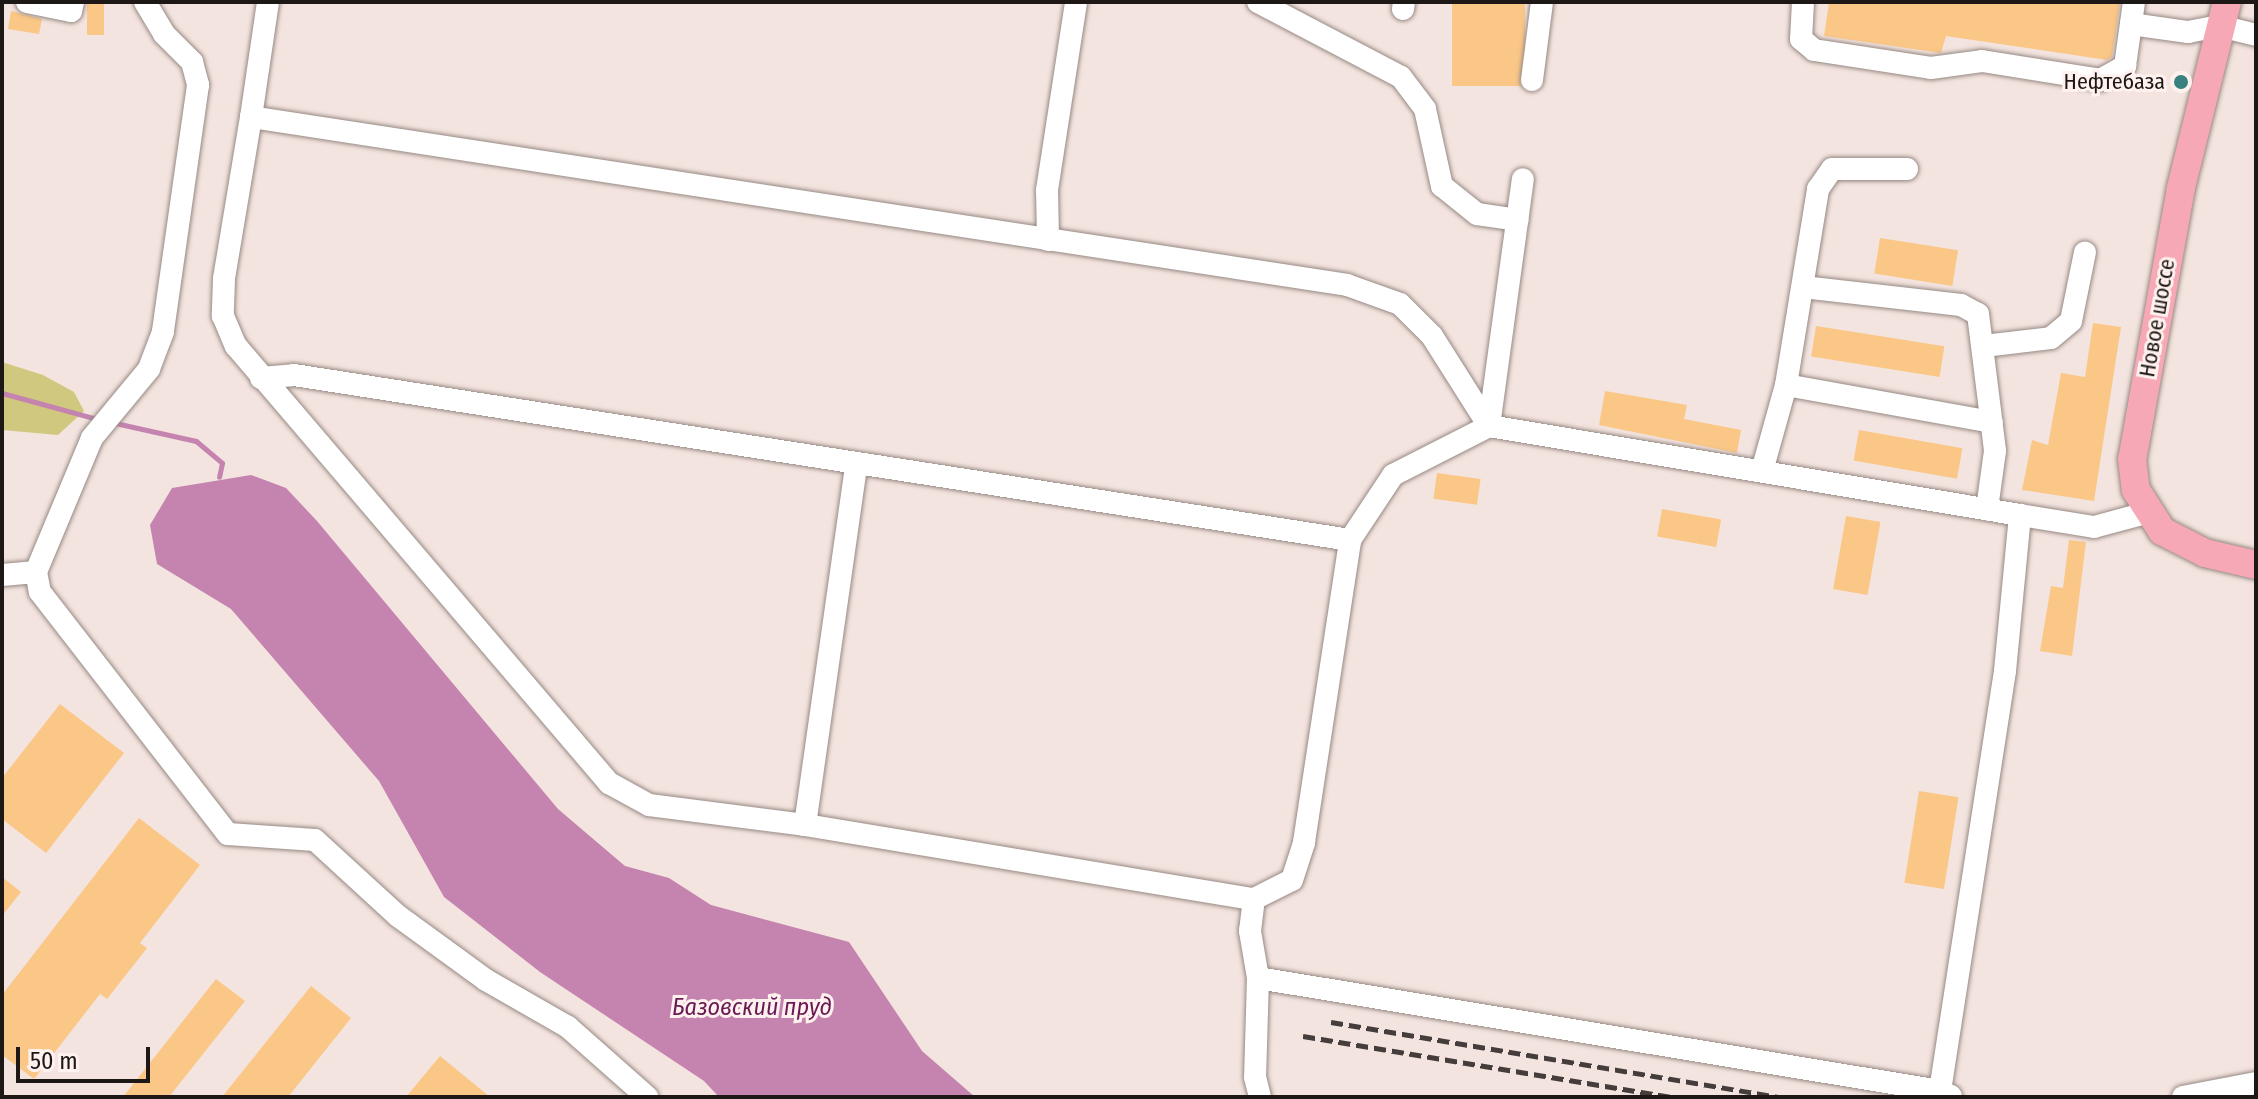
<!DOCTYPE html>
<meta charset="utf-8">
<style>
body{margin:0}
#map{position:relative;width:2258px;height:1099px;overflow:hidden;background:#f4e4df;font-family:"Fira Sans Condensed",sans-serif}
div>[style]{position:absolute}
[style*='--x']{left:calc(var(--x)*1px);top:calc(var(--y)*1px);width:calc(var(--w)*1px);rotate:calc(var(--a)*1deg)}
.green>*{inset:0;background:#d0c87f}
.water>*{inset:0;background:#c583af}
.stream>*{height:5px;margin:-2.5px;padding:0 2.5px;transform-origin:2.5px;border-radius:2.5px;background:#c583af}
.building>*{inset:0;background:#fac787;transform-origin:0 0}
.roads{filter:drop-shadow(0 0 2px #968983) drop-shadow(0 0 2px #968983)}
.minor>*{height:22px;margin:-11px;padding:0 11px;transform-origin:11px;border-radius:11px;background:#fff}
.major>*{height:28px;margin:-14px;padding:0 14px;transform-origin:14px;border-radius:14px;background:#f7a8b7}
.rail>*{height:5px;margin-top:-2.5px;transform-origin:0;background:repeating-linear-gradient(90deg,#443d3b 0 12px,transparent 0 18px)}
.dots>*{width:22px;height:22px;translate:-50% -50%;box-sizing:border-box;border:4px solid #fff2ee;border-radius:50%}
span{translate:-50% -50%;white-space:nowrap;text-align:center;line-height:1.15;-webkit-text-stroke:6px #fff2ee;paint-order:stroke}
.poi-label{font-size:22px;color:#1d1816}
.right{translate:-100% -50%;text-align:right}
.street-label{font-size:22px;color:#1d1816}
.water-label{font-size:24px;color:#691a55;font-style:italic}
.frame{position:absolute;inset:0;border:4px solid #1d1816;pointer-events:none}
.scale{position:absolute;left:16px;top:1047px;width:134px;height:36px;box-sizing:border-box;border:4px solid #1d1816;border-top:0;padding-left:10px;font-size:24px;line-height:28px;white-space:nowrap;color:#1d1816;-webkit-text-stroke:6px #fff2ee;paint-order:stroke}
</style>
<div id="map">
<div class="green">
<div style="clip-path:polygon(2px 362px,43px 375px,74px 392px,84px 411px,58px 435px,2px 430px)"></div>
</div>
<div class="water">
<div style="clip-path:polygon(251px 475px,286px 488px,317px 521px,558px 809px,625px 866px,669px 878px,711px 905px,849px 942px,922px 1051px,975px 1097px,719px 1097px,704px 1081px,540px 972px,444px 897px,379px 781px,231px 609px,157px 564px,150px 525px,172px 488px)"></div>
</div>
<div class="stream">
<div style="--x:2;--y:393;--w:98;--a:15.3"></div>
<div style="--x:115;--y:423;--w:83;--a:12.5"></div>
<div style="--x:196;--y:441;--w:34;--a:40"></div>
<div style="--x:222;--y:463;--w:14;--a:102"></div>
</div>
<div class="building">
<div style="left:87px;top:2px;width:17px;height:33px"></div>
<div style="left:1452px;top:2px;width:73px;height:84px"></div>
<div style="clip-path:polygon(1829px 2px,2120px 2px,2112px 57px,2107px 60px,1946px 36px,1941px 53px,1824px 36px)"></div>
<div style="clip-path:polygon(11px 11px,42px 19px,39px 34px,8px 29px)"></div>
<div style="left:1880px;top:238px;width:79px;height:36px;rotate:9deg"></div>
<div style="clip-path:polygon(2093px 323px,2121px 327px,2094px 501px,2022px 490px,2032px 440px,2048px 445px,2061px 373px,2085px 377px)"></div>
<div style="left:1816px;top:326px;width:130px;height:31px;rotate:9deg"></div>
<div style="clip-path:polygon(1605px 391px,1687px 405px,1684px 419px,1741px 430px,1737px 453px,1599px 425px)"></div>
<div style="left:1859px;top:430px;width:105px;height:31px;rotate:10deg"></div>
<div style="left:1437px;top:473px;width:44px;height:26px;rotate:8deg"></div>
<div style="left:1662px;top:509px;width:60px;height:28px;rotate:10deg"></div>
<div style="left:1846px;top:516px;width:35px;height:74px;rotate:10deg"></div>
<div style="clip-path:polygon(2069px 540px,2086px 542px,2072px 656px,2040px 651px,2051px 586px,2063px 588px)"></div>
<div style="clip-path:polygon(60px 704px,124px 753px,46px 853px,2px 819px,2px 778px)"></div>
<div style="left:1919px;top:791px;width:40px;height:93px;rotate:9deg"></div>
<div style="clip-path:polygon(139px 818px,200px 865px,140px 943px,147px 948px,107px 999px,100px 994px,34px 1079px,2px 1055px,2px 995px)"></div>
<div style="clip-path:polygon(2px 877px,21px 892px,2px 916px)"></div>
<div style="clip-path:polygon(216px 979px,245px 1001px,169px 1097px,123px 1097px)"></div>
<div style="clip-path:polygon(311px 986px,351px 1018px,288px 1097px,222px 1097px)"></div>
<div style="clip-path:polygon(440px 1056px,490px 1097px,406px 1097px)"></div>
</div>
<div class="roads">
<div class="minor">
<div style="--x:27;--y:2;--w:45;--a:11.6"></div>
<div style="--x:71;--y:11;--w:9;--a:-77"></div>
<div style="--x:145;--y:2;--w:37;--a:59"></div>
<div style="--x:164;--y:34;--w:40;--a:45"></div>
<div style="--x:192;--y:62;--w:24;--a:75"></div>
<div style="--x:198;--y:85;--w:249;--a:98.1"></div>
<div style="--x:163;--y:332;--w:40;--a:111"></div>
<div style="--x:149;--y:369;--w:89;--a:129.6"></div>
<div style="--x:92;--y:438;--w:145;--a:112.7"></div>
<div style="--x:36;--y:572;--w:20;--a:79"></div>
<div style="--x:40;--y:592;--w:306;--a:52.2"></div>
<div style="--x:228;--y:834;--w:87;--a:3.9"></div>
<div style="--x:315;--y:840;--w:113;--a:42.5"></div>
<div style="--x:398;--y:916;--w:109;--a:36"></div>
<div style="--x:486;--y:980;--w:95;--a:29.8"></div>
<div style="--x:568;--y:1027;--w:106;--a:41.5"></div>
<div style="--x:268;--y:2;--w:116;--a:98.4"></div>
<div style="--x:251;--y:117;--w:1109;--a:8.71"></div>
<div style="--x:1347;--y:285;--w:56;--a:19.7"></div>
<div style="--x:1400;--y:304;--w:45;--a:45"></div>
<div style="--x:1432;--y:336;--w:107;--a:57.7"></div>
<div style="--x:1258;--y:2;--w:161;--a:27.7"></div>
<div style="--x:1401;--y:77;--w:40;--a:53"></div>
<div style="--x:1425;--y:109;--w:79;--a:77.6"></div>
<div style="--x:1442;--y:186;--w:45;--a:38.7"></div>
<div style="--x:1477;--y:214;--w:41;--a:8.3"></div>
<div style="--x:1803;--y:2;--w:37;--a:93"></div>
<div style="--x:1801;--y:39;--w:17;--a:40"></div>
<div style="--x:1814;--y:50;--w:118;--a:8.7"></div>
<div style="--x:1931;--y:68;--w:51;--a:-7.8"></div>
<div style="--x:1982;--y:61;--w:120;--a:9.1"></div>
<div style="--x:2100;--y:80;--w:29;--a:-29"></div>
<div style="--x:2125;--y:66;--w:65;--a:-82"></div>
<div style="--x:1403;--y:9;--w:7;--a:-82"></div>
<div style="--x:2131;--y:24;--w:58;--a:8"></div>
<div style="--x:2188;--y:32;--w:33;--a:-11"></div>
<div style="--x:2220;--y:26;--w:37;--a:14"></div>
<div style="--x:1532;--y:80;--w:79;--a:-82.7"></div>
<div style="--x:251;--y:117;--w:164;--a:99.5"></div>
<div style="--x:224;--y:279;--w:37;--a:92"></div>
<div style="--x:223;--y:316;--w:33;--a:67"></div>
<div style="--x:236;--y:346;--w:575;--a:49.52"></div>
<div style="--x:609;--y:783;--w:46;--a:28.8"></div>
<div style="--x:649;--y:805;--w:157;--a:7.3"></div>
<div style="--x:805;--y:825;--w:455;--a:9.4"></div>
<div style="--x:1048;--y:240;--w:50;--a:-91.1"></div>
<div style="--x:1047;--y:190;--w:190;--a:-81.2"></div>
<div style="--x:1803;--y:287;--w:159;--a:6.5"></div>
<div style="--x:1961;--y:305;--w:19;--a:28"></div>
<div style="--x:1978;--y:314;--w:138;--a:82.9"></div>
<div style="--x:1995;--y:451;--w:59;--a:97.9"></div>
<div style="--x:1984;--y:346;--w:67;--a:-6.8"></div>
<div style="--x:2051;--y:338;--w:26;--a:-40"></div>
<div style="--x:2071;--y:321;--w:70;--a:-78.5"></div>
<div style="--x:261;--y:378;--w:33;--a:-5"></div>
<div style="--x:294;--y:375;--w:1069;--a:8.88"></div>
<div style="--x:1786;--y:385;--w:209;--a:10.2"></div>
<div style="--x:1489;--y:426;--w:249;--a:-82.2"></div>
<div style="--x:1762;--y:471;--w:89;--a:-74.4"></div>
<div style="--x:1786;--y:385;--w:199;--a:-80.7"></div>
<div style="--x:1818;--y:189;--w:24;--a:-55"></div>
<div style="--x:1832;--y:169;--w:75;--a:0"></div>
<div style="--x:2;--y:575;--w:34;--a:-5"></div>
<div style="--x:805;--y:825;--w:364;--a:-81.9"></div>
<div style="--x:1258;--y:978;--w:99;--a:91.7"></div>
<div style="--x:1255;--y:1077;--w:21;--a:76"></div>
<div style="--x:1951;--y:1096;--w:12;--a:-156"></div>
<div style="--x:1940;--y:1091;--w:425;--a:-81.2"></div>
<div style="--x:2005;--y:671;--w:157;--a:-84.5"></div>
<div style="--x:2020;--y:515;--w:75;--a:9.2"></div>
<div style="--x:2094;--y:527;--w:54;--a:-15.1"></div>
<div style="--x:1939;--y:1097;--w:6;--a:-81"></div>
<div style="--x:1940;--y:1091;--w:691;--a:-170.59"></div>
<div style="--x:1258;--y:978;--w:48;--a:-99.7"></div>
<div style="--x:1250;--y:931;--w:32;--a:-83"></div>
<div style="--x:1254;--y:899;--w:42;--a:-26.6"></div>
<div style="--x:1292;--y:880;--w:40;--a:-72"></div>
<div style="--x:1304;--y:842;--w:305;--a:-81.3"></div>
<div style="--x:1350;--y:540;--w:78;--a:-56.5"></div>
<div style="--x:1393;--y:475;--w:108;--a:-27"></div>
<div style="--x:1489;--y:426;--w:538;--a:9.51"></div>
<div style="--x:2183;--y:1097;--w:74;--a:-10.9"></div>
</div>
<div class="major">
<div style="--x:2227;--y:2;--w:192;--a:103.9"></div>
<div style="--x:2181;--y:188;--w:275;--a:100.2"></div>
<div style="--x:2132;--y:459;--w:31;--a:83"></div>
<div style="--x:2136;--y:490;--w:49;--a:57.6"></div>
<div style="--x:2162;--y:531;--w:48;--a:27.1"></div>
<div style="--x:2205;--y:553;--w:52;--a:13.2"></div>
</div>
</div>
<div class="rail">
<div style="--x:1331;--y:1022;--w:455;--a:9.5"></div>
<div style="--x:1303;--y:1036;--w:375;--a:9.4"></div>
</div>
<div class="dots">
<div style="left:2181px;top:82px;background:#398181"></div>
</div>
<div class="poi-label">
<span class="right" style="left:2165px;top:82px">Нефтебаза</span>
</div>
<div class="street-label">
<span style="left:2157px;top:318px;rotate:-80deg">Новое шоссе</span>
</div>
<div class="water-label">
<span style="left:752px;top:1008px">Базовский пруд</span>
</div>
<div class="frame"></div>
<div class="scale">50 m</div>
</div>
